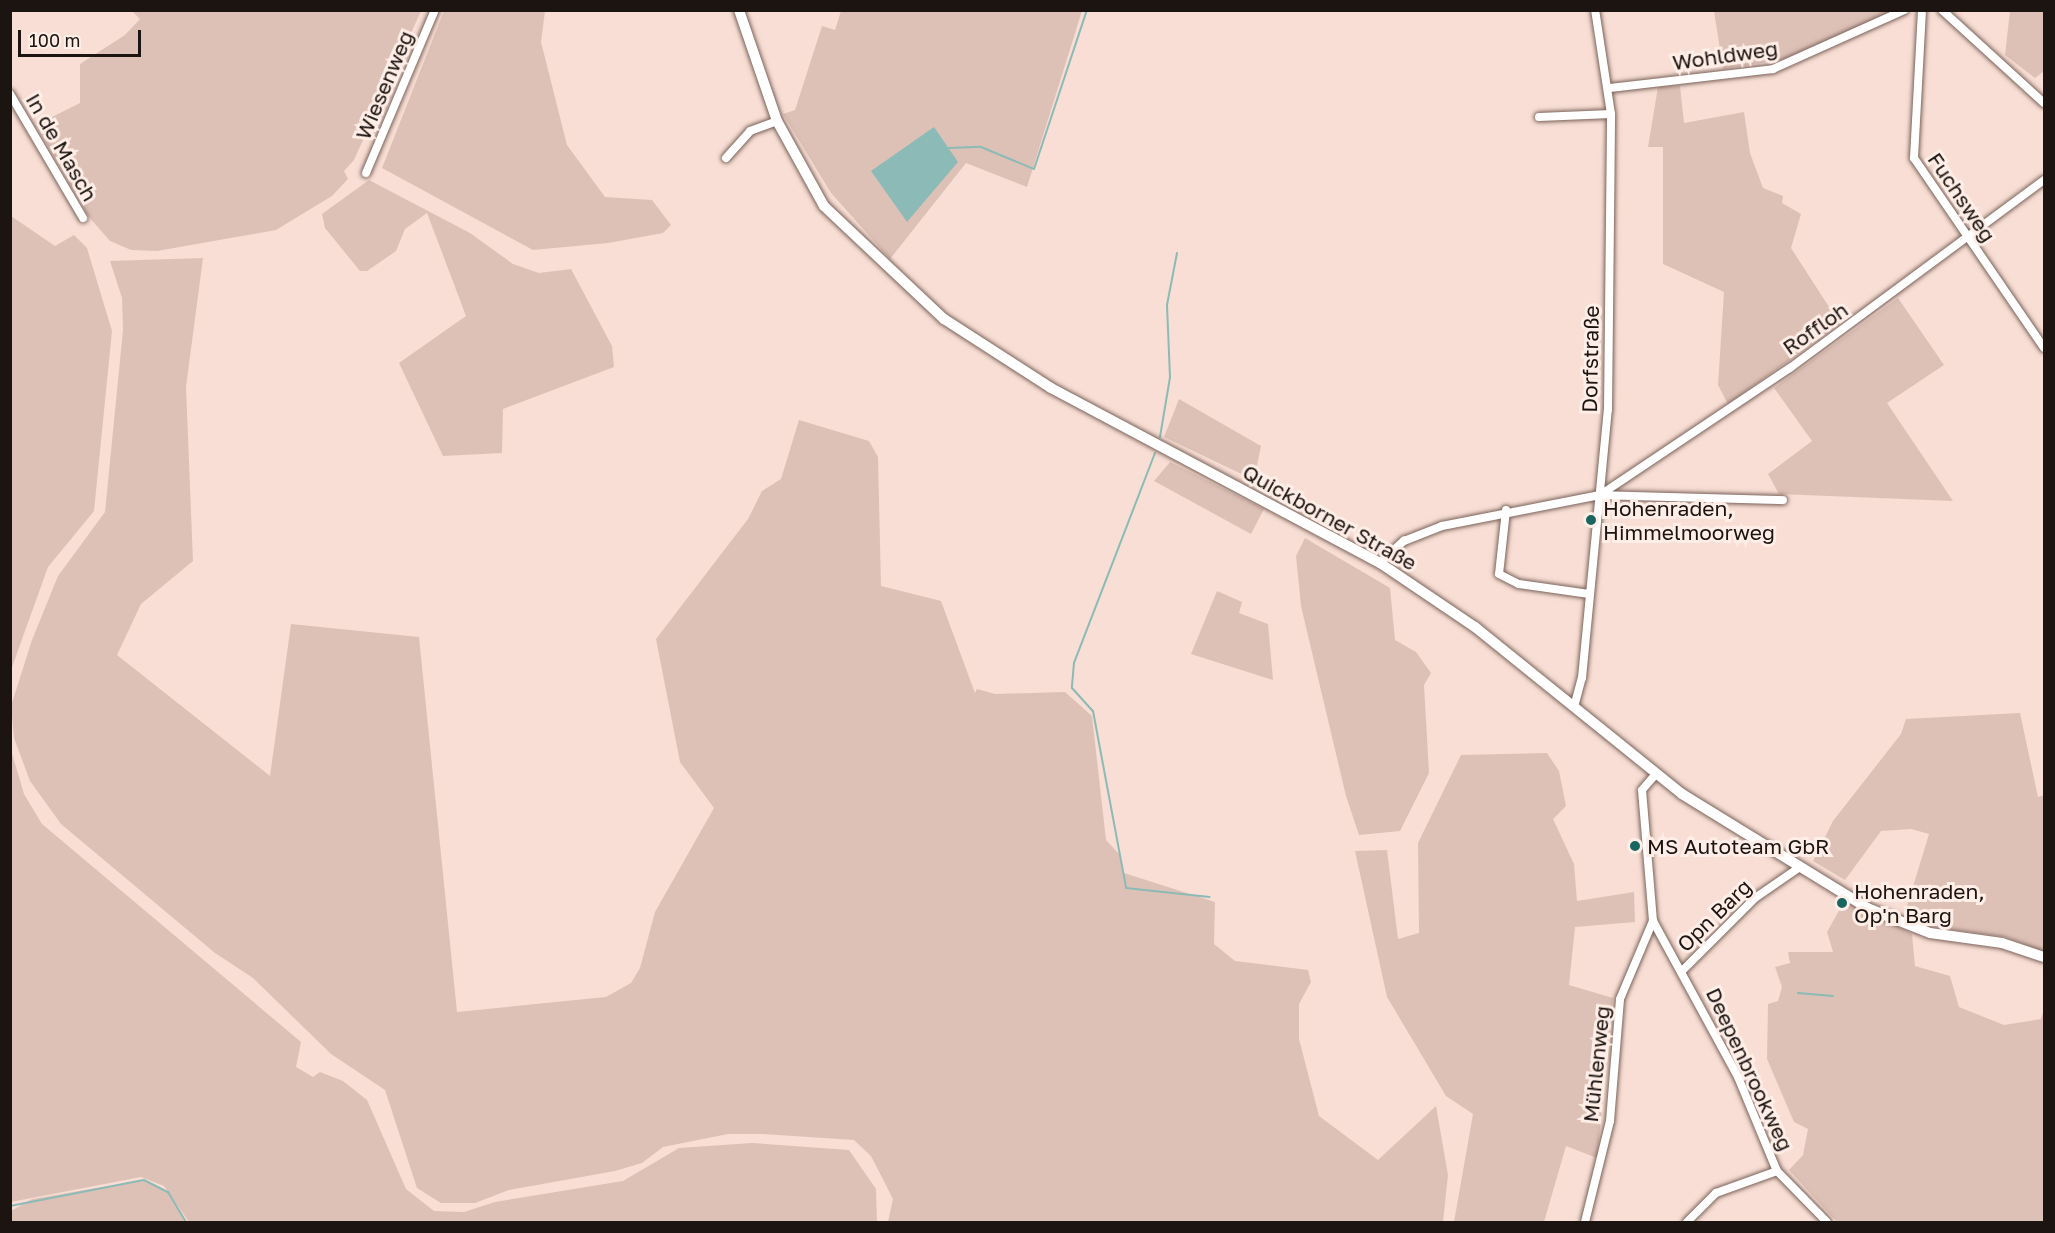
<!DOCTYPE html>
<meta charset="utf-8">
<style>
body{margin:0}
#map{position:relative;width:2055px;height:1233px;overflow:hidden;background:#f8ded4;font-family:"Golos Text",sans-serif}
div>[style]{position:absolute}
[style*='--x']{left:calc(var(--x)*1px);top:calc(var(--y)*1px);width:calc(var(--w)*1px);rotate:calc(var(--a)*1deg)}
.green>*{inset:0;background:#dec1b6}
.water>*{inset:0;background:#8cbab6}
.stream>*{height:2px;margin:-1px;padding:0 1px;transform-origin:1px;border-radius:1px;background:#8cbab6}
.roads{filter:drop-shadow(0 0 2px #7a635b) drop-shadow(0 0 2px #7a635b)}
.street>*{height:8px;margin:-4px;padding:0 4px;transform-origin:4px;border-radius:4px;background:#fff}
.secondary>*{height:10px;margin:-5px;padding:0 5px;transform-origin:5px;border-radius:5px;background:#fff}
.dots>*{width:16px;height:16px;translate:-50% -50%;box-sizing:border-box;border:3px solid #feeee7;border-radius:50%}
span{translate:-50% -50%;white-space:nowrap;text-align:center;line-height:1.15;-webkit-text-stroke:6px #feeee7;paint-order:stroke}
.street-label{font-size:21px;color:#1c1410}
.poi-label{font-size:21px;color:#1c1410}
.left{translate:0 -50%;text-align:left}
.frame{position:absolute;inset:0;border:12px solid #1c1410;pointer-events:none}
.scale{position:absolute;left:18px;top:30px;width:123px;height:27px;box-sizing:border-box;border:3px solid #1c1410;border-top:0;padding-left:8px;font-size:18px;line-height:21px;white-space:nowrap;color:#1c1410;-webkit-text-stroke:4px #feeee7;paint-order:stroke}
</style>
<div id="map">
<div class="green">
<div style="clip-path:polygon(132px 11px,421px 11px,354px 160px,344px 171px,348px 179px,332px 196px,276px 230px,157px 251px,131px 250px,110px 241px,89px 217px,36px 125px,80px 103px,80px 64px,125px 35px,140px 19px)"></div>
<div style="clip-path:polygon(444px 11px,545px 11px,541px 42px,567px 145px,605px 197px,652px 200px,671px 225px,663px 233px,608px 243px,533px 250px,382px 168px)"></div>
<div style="clip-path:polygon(841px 11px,1082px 11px,1027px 187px,966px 163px,890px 259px,831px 193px,783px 114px,795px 110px,822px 26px,835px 30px)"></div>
<div style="clip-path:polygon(1714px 11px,1892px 11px,1786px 59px,1723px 69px)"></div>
<div style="clip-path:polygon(2010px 11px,2044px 11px,2044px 71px,2035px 78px,2005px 55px)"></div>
<div style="clip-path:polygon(1680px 86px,1684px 123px,1744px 112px,1750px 153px,1763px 188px,1783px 196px,1782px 203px,1801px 214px,1791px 248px,1840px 324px,1728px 404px,1718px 385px,1724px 292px,1663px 264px,1663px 147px,1648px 147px,1658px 87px)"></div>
<div style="clip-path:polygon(369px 180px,470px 233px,513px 264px,539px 273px,571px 269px,612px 346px,614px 367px,503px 409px,502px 453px,443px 456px,399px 363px,466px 316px,427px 213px,405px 229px,396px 251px,367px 271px,360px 271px,325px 228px,322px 214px)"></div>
<div style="clip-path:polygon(11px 216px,55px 246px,74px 235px,87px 248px,112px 331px,94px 511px,48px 567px,11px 670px)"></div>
<div style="clip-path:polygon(203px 258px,186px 387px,193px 561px,141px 604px,117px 655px,270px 776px,291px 624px,419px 637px,457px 1012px,606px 997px,631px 983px,640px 968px,655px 912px,714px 808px,680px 762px,656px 639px,748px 519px,762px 491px,781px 479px,799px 420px,869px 441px,878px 457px,881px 586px,941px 601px,975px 693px,977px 689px,995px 694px,1065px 692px,1092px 716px,1106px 840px,1119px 854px,1124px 873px,1215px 902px,1214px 944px,1235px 961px,1308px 970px,1311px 982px,1299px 1004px,1299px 1039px,1319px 1116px,1378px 1160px,1436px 1106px,1448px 1175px,1443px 1222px,888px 1222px,893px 1199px,871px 1156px,854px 1140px,763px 1134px,728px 1134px,663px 1147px,642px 1163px,615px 1171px,509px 1190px,475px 1203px,441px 1203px,417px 1188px,385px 1090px,331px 1054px,253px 978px,215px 953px,61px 824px,30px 781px,14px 738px,11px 706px,32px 640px,58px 576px,105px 512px,123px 330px,122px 298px,110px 261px)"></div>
<div style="clip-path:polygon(1898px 298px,1944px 365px,1887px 403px,1953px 501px,1779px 494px,1768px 474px,1812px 441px,1774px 388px)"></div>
<div style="clip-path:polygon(1179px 399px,1261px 446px,1254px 480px,1164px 437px)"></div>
<div style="clip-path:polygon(1170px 462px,1264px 509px,1251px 534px,1154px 481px)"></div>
<div style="clip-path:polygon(1305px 538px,1390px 588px,1395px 640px,1416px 652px,1431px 673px,1424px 685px,1429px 773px,1400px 831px,1359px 835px,1346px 796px,1301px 606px,1296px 556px)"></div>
<div style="clip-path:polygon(1217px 591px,1242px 602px,1239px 613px,1268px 624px,1273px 680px,1191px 654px)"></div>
<div style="clip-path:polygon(2020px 713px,2038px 797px,2044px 795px,2044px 952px,2006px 937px,1935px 927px,1904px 916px,1929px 834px,1911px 829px,1881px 831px,1845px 880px,1813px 861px,1833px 821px,1901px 734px,1906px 719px)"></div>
<div style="clip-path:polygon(11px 750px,24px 794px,42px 824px,301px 1042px,296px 1067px,313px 1077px,320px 1072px,343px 1081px,367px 1100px,406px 1189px,434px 1211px,464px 1212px,495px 1202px,623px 1181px,679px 1148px,752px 1143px,849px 1150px,876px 1189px,877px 1222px,189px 1222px,164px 1186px,141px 1177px,11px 1202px)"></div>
<div style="clip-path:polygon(1547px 753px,1559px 771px,1566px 806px,1553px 819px,1574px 864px,1577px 901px,1634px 892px,1635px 922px,1575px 927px,1569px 985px,1613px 998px,1597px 1158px,1566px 1146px,1544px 1222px,1454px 1222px,1473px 1114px,1446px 1096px,1387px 997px,1355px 851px,1387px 850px,1398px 939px,1419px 933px,1418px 843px,1461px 755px)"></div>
<div style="clip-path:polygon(1845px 900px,1912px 934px,1915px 966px,1950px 976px,1959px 1007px,2004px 1025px,2041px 1019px,2044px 1009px,2044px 1222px,1837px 1222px,1789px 1170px,1803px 1155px,1808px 1129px,1794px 1122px,1767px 1059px,1768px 1004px,1778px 1001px,1782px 987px,1775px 967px,1790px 963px,1788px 952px,1833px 952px,1827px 932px)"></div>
<div style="clip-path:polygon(144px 1180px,168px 1192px,186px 1222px,11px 1222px,11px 1211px,32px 1199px)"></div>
</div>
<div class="water">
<div style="clip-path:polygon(934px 127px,958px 162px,907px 222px,871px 171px)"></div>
</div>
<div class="stream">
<div style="--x:948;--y:148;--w:33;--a:-2"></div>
<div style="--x:981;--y:147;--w:57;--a:22.5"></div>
<div style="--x:1034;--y:169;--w:168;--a:-71.6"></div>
<div style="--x:1160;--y:437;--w:61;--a:-80.5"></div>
<div style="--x:1170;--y:377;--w:72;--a:-92.4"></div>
<div style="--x:1167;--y:305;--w:53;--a:-79.1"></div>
<div style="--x:1155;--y:453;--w:225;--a:111.1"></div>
<div style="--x:1074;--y:663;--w:25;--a:95"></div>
<div style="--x:1072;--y:688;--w:31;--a:48"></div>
<div style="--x:1093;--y:711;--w:180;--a:79.4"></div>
<div style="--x:1126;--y:888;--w:84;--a:6.1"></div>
<div style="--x:1798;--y:993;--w:35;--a:5"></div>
<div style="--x:10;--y:1206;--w:136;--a:-11"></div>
<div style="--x:144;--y:1180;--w:27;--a:27"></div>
<div style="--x:168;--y:1192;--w:35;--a:59"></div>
</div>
<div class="roads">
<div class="street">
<div style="--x:1922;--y:10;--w:148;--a:93.1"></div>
<div style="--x:1914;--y:158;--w:230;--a:55.6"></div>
<div style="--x:1942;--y:10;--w:138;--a:42.4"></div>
<div style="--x:1610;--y:88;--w:164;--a:-6.6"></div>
<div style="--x:1773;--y:69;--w:144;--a:-24.2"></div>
<div style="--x:10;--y:94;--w:144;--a:59.5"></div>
<div style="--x:1539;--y:117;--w:72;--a:-2.4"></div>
<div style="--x:726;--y:158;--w:36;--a:-48"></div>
<div style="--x:750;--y:131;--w:29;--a:-20"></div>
<div style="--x:366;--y:173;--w:177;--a:-67.1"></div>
<div style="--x:1600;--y:495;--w:229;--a:-33.8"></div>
<div style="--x:1790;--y:368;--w:316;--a:-36.5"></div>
<div style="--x:1506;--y:510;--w:64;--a:96.2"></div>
<div style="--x:1499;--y:574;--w:22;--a:27"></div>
<div style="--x:1519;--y:584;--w:71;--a:8.1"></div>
<div style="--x:1380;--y:563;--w:33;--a:-43"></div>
<div style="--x:1404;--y:541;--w:41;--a:-21.5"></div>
<div style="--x:1442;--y:526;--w:161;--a:-11.1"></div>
<div style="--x:1600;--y:495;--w:183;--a:1.6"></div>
<div style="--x:1574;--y:707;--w:30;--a:-75"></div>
<div style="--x:1582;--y:678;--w:269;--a:-84.5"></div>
<div style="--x:1608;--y:410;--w:296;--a:-89.4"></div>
<div style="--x:1611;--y:114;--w:105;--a:-98.7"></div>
<div style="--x:1653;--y:921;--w:178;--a:61.4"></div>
<div style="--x:1738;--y:1077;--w:102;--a:67.5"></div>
<div style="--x:1777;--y:1171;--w:71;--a:45.6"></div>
<div style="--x:1683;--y:970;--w:102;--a:-45"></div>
<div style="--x:1755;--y:898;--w:55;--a:-34.6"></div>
<div style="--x:1585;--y:1222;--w:104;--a:-76.1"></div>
<div style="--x:1610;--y:1121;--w:122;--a:-85.3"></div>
<div style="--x:1620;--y:999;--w:85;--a:-67.1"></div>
<div style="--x:1653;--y:921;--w:131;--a:-94.8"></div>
<div style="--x:1642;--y:790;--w:21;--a:-49"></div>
<div style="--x:1687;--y:1222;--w:41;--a:-45"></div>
<div style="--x:1716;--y:1193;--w:65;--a:-19.8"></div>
</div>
<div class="secondary">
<div style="--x:739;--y:10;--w:117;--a:71.1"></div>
<div style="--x:777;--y:121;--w:97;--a:61.1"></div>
<div style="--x:824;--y:206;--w:165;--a:43.3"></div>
<div style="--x:944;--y:319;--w:127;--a:32.8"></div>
<div style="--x:1051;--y:388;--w:373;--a:28"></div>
<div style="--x:1380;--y:563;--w:115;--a:34"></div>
<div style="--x:1475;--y:627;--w:266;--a:38.9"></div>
<div style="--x:1682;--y:794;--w:217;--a:31.6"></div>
<div style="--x:1867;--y:908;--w:68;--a:21.6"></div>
<div style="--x:1930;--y:933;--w:73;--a:7.9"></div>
<div style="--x:2002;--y:943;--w:44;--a:18.4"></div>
</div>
</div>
<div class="dots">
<div style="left:1591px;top:520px;background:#196661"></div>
<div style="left:1635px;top:846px;background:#196661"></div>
<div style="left:1842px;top:903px;background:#196661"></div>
</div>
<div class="street-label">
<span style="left:1725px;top:55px;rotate:-8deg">Wohldweg</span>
<span style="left:384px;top:85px;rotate:-67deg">Wiesenweg</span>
<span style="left:62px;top:147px;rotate:60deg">In de Masch</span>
<span style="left:1962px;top:197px;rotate:56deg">Fuchsweg</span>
<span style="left:1815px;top:328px;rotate:-35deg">Roffloh</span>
<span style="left:1590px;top:359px;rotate:-89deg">Dorfstraße</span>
<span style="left:1330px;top:517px;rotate:29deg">Quickborner Straße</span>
<span style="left:1714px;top:915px;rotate:-44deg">Opn Barg</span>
<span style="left:1596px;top:1064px;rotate:-84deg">Mühlenweg</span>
<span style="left:1750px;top:1069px;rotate:65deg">Deepenbrookweg</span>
</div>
<div class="poi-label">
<span class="left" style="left:1603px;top:520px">Hohenraden,<br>Himmelmoorweg</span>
<span class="left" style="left:1647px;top:846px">MS Autoteam GbR</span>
<span class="left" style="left:1854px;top:903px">Hohenraden,<br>Op'n Barg</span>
</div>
<div class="frame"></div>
<div class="scale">100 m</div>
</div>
